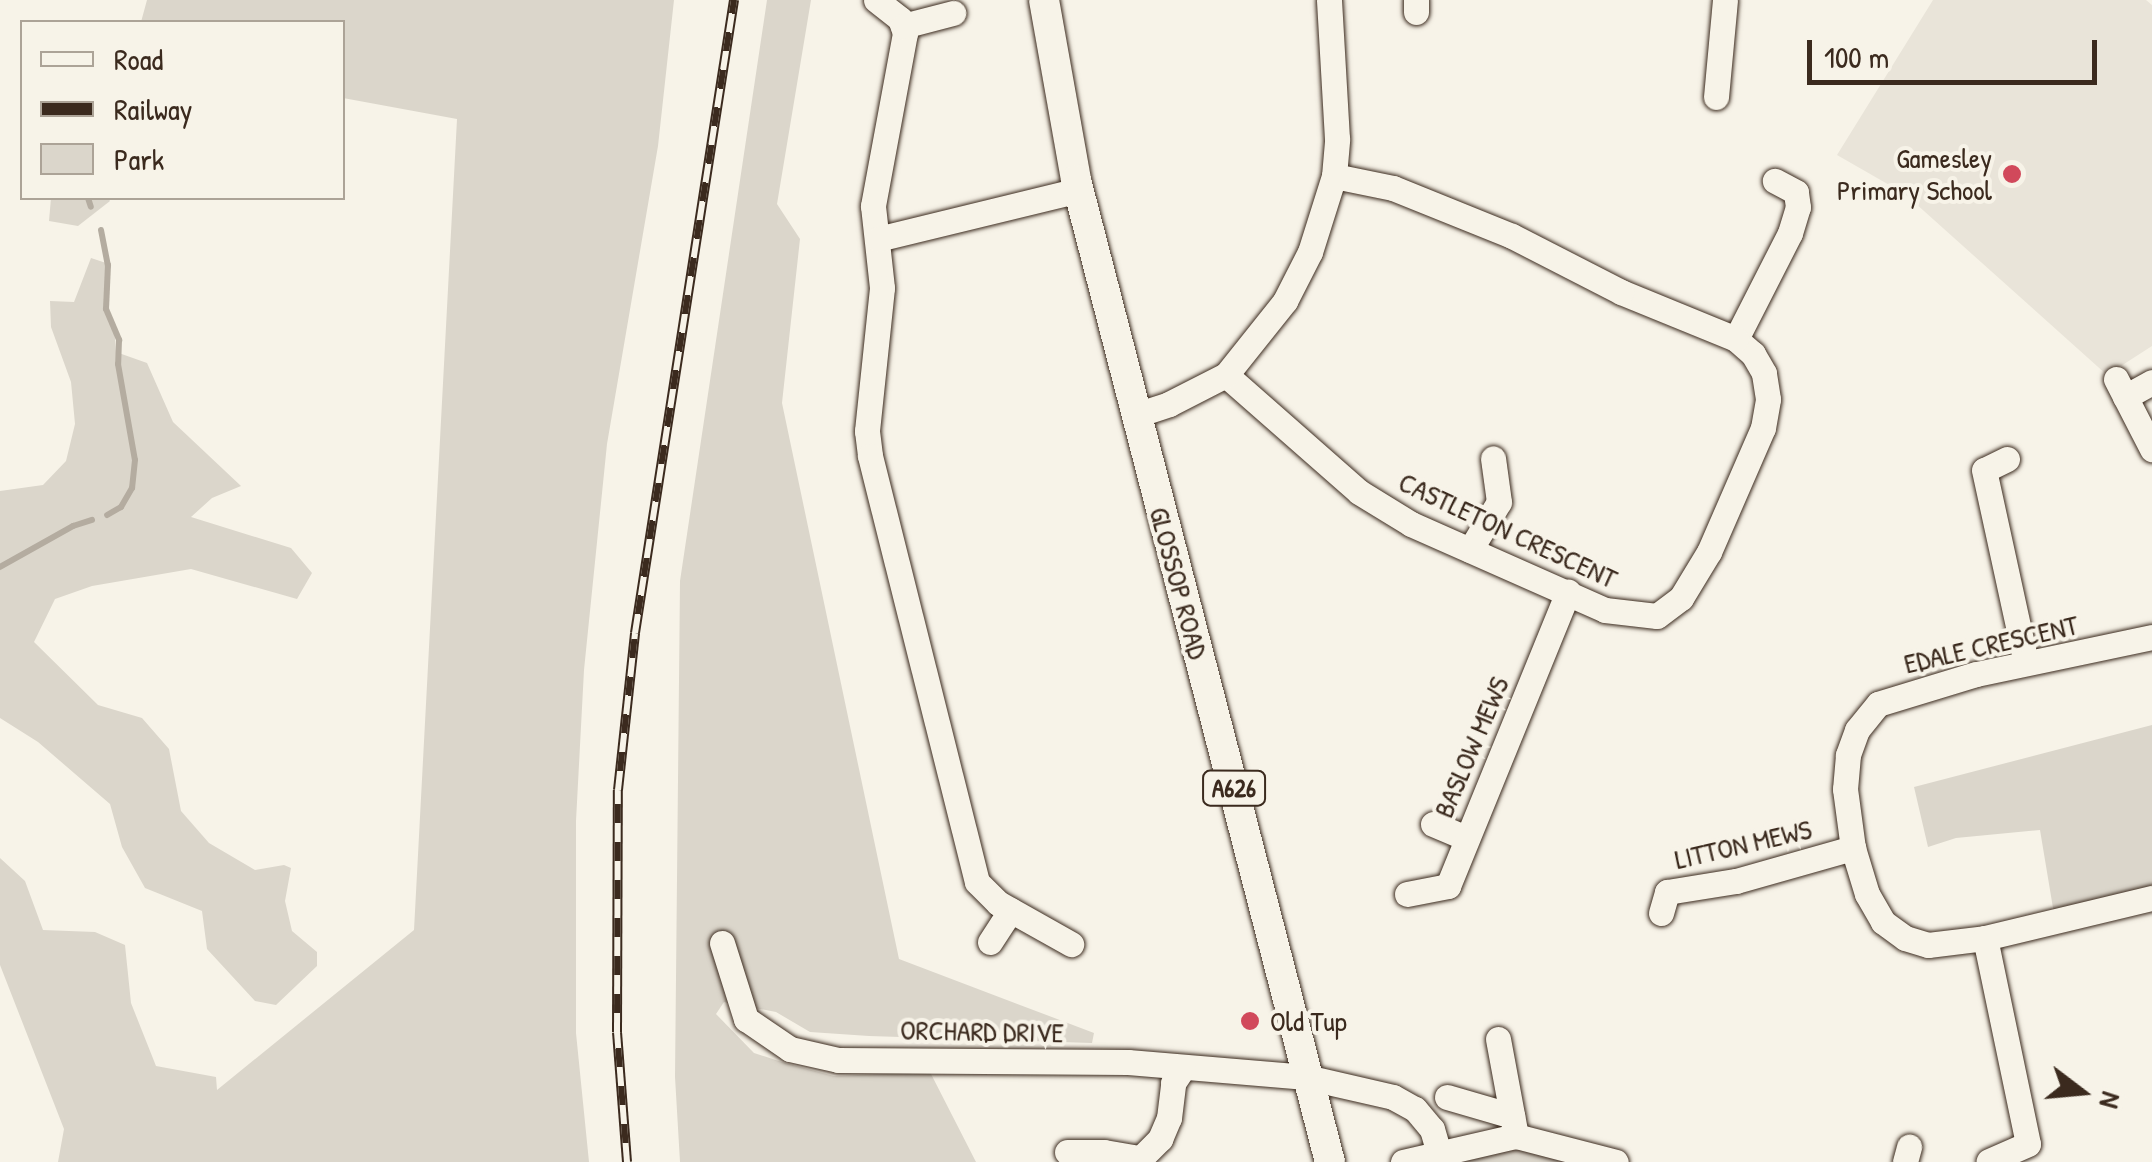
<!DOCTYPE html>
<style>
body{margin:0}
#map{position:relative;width:2152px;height:1162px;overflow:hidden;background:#f7f3e8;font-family:"Patrick Hand",sans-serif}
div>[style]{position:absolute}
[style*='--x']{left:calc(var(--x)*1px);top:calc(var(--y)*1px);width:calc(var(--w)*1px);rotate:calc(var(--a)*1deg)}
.built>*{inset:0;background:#e9e4d9}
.green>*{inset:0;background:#dbd6cb}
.stream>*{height:6px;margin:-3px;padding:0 3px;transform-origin:3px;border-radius:3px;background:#b4aca0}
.roads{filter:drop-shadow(0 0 2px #3b2a1e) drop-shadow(0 0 2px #3b2a1e)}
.minor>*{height:25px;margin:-12.5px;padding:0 12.5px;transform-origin:12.5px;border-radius:12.5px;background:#f7f3e8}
.major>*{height:30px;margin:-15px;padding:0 15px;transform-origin:15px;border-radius:15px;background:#f7f3e8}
.rail>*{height:10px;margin-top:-5px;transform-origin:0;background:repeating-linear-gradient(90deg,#f7f3e8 0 19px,#3b2a1e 0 38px);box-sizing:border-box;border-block:2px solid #3b2a1e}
.dots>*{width:28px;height:28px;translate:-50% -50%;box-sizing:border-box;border:5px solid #f7f3e8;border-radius:50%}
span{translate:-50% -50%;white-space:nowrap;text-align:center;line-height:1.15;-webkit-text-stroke:8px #f7f3e8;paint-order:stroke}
.shield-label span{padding:2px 8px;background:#f7f3e8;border:2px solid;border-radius:8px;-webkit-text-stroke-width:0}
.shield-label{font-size:25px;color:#3b2a1e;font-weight:700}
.poi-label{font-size:28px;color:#3b2a1e}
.right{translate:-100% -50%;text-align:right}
.left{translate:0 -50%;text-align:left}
.street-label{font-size:28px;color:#3b2a1e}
.legend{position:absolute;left:20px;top:20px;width:325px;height:180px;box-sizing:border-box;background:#f7f3e8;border:2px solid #aca397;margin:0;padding:12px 18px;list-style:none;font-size:30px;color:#3b2a1e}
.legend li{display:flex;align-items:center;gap:20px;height:50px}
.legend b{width:50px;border:2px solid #aca397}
.north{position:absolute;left:2032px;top:1042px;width:100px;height:100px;-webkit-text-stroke:8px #f7f3e8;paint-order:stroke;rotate:106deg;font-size:28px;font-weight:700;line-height:40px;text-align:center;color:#3b2a1e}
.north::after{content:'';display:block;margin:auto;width:35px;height:45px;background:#3b2a1e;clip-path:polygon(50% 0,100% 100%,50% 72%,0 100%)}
.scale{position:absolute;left:1807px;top:40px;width:290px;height:45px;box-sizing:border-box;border:5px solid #3b2a1e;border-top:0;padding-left:12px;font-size:30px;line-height:35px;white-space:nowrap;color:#3b2a1e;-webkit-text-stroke:8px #f7f3e8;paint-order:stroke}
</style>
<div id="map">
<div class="built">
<div style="clip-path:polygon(1933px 0,2146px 0,2152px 5px,2152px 346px,2107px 375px,1905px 194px,1837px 155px)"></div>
</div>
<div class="green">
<div style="clip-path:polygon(147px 0,674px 0,658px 146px,607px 444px,584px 670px,576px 821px,576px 1033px,589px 1162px,58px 1162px,64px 1129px,0 965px,0 858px,25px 881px,43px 930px,95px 932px,125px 945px,131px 1003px,156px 1066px,216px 1077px,217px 1090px,414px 930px,457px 119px,343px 98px,342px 22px,141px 22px)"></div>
<div style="clip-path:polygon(767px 0,811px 0,777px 204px,800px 239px,782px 403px,899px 959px,1094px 1033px,1092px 1043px,869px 1036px,810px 1032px,776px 1012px,724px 1002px,716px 1014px,754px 1053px,785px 1063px,834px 1076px,930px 1072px,976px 1162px,680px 1162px,675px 1077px,680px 581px)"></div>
<div style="clip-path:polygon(51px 198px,108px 198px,110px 201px,78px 226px,49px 221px)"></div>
<div style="clip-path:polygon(91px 258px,106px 263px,104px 309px,114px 326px,116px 352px,147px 363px,173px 422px,241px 486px,212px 498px,191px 517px,291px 548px,312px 573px,297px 599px,191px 569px,92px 586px,55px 599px,34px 642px,98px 705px,142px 718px,169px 749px,181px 811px,209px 843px,255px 870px,284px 865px,291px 868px,285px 901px,292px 931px,317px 952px,317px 966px,276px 1005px,255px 1001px,207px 949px,202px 911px,145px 888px,122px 847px,110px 804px,38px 742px,0 718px,0 491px,43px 485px,66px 461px,75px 424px,71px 382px,51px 327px,50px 301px,74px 302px)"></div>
<div style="clip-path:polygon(2152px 725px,2152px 893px,2054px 914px,2040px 830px,1956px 838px,1928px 847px,1914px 787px)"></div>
<div style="clip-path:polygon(1518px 1141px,1587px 1162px,1425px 1162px)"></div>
</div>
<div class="stream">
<div style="--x:88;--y:198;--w:9;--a:72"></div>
<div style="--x:101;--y:230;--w:36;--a:79"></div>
<div style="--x:108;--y:265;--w:44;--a:92.6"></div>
<div style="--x:106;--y:309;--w:34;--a:67"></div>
<div style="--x:119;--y:340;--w:24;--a:92"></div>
<div style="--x:118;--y:364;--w:97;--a:80"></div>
<div style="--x:135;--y:460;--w:28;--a:96"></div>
<div style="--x:132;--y:488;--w:22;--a:120"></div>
<div style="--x:121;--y:507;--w:16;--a:150"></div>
<div style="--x:0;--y:567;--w:84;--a:-29.3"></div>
<div style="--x:73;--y:526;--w:20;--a:-18"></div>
</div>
<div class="roads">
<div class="minor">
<div style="--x:876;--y:0;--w:31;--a:38"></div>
<div style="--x:900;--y:19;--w:15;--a:70"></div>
<div style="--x:905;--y:33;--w:176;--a:100.5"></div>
<div style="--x:873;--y:206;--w:82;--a:83.7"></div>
<div style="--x:882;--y:288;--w:144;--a:96"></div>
<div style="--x:867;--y:431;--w:25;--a:83"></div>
<div style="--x:870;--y:456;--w:439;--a:75.9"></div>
<div style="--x:977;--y:882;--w:30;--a:45"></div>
<div style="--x:998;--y:903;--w:84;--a:29.3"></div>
<div style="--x:1416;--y:12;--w:12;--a:-90"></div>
<div style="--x:903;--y:26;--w:52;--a:-14.6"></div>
<div style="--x:1716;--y:97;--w:97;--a:-84.7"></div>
<div style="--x:878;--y:239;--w:207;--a:-13.7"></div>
<div style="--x:1736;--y:339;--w:119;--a:-63"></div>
<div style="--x:1790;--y:233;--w:27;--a:-73"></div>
<div style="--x:1798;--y:207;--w:15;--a:-98"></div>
<div style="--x:1796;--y:192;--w:24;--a:-152"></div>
<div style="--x:1226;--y:375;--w:177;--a:41.3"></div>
<div style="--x:1359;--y:492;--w:61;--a:31.6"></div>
<div style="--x:1411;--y:524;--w:212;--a:23.9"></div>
<div style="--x:1605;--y:610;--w:52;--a:6.6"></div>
<div style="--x:1657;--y:616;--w:30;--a:-37"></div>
<div style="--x:1681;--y:598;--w:54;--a:-58.7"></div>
<div style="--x:1709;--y:552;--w:135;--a:-66.5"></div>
<div style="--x:1763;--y:428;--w:29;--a:-80"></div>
<div style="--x:1768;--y:399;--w:26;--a:-99"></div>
<div style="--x:1764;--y:373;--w:22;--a:-120"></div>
<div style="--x:1753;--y:354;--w:23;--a:-139"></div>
<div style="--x:1736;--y:339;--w:124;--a:-157.8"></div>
<div style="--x:1621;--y:292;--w:123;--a:-152.8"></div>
<div style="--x:1512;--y:236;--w:128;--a:-158"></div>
<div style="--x:1393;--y:188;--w:60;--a:-168.5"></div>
<div style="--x:2116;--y:379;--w:79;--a:62.8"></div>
<div style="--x:2125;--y:397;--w:31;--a:-29"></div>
<div style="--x:1136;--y:415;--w:35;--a:-18"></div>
<div style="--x:1169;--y:404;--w:64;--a:-27"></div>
<div style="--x:1226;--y:375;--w:95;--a:-51.4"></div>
<div style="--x:1285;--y:301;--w:55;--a:-63"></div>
<div style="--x:1310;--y:252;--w:80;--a:-72.5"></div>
<div style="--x:1334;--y:176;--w:37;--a:-85"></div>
<div style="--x:1337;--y:139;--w:139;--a:-93.3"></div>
<div style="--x:2007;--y:459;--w:25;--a:154"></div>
<div style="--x:1984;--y:470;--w:197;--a:77.7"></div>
<div style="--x:1470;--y:550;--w:56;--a:-58.9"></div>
<div style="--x:1499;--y:502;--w:44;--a:-97.8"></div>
<div style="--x:2152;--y:637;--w:180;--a:168.1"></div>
<div style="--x:1976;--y:674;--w:102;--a:163"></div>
<div style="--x:1878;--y:704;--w:33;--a:129"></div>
<div style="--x:1857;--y:730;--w:27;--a:110"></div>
<div style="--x:1848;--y:755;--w:34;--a:95"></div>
<div style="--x:1845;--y:789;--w:60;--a:82.3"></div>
<div style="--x:1853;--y:848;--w:48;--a:73.1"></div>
<div style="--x:1867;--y:894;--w:32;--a:60"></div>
<div style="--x:1883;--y:922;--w:27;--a:36"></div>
<div style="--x:1905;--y:938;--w:24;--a:17"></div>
<div style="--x:1928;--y:945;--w:57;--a:-7"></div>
<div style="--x:1985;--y:938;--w:172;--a:-13.5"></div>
<div style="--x:1433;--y:824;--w:36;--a:23"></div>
<div style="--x:1407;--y:894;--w:42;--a:-11"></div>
<div style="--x:1448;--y:886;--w:318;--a:-67.8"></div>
<div style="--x:1661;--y:913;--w:22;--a:-74"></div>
<div style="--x:1667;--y:892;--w:70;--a:-9.1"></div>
<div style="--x:1736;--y:881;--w:122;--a:-15.8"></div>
<div style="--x:1985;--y:938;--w:210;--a:78.2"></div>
<div style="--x:2028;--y:1144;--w:43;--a:156.4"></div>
<div style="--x:990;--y:942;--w:38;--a:-57"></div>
<div style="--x:722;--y:943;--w:80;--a:72.5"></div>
<div style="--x:746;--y:1019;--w:53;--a:34.3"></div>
<div style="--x:790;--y:1049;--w:49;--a:12.9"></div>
<div style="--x:838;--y:1060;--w:290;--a:0.4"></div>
<div style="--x:1128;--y:1062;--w:179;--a:4.8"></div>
<div style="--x:1306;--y:1077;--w:89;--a:12.9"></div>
<div style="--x:1393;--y:1097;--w:25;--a:29"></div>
<div style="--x:1415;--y:1109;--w:26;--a:50"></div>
<div style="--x:1432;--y:1129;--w:25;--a:74"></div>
<div style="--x:1498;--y:1039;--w:99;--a:79.5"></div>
<div style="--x:1447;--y:1097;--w:68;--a:16.3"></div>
<div style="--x:1067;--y:1152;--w:37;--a:0"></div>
<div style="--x:1104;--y:1152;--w:34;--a:10"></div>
<div style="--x:1137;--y:1162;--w:33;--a:-45"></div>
<div style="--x:1160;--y:1139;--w:23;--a:-67"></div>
<div style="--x:1169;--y:1118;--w:35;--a:-83"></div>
<div style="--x:1173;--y:1083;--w:18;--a:-56"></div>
<div style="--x:1403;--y:1162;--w:116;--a:-13"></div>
<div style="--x:1516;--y:1136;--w:103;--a:14.6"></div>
<div style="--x:1905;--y:1162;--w:16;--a:-75"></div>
</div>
<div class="major">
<div style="--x:1044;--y:0;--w:183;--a:79.9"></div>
<div style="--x:1076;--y:180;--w:1014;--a:75.5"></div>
</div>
</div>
<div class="rail">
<div style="--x:627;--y:1162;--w:130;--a:-94.4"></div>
<div style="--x:617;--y:1032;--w:242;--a:-89.8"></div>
<div style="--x:618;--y:790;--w:158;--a:-83.8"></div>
<div style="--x:635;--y:633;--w:641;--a:-81.11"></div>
</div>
<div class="dots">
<div style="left:2012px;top:174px;background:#d1495b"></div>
<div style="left:1250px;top:1021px;background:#d1495b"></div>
</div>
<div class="shield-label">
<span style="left:1234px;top:788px">A626</span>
</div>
<div class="poi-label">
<span class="right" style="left:1992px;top:174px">Gamesley<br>Primary School</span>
<span class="left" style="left:1270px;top:1021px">Old Tup</span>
</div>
<div class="street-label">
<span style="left:1508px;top:530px;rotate:25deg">CASTLETON CRESCENT</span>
<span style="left:1179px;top:583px;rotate:75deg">GLOSSOP ROAD</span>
<span style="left:1991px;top:644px;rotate:-13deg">EDALE CRESCENT</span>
<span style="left:1471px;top:747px;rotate:-67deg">BASLOW MEWS</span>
<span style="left:1743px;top:844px;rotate:-13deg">LITTON MEWS</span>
<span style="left:982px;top:1031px;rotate:1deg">ORCHARD DRIVE</span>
</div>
<ul class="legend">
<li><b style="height:12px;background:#f7f3e8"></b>Road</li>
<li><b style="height:12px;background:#3b2a1e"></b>Railway</li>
<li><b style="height:28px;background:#dbd6cb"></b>Park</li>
</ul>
<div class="north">N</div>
<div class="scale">100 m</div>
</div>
